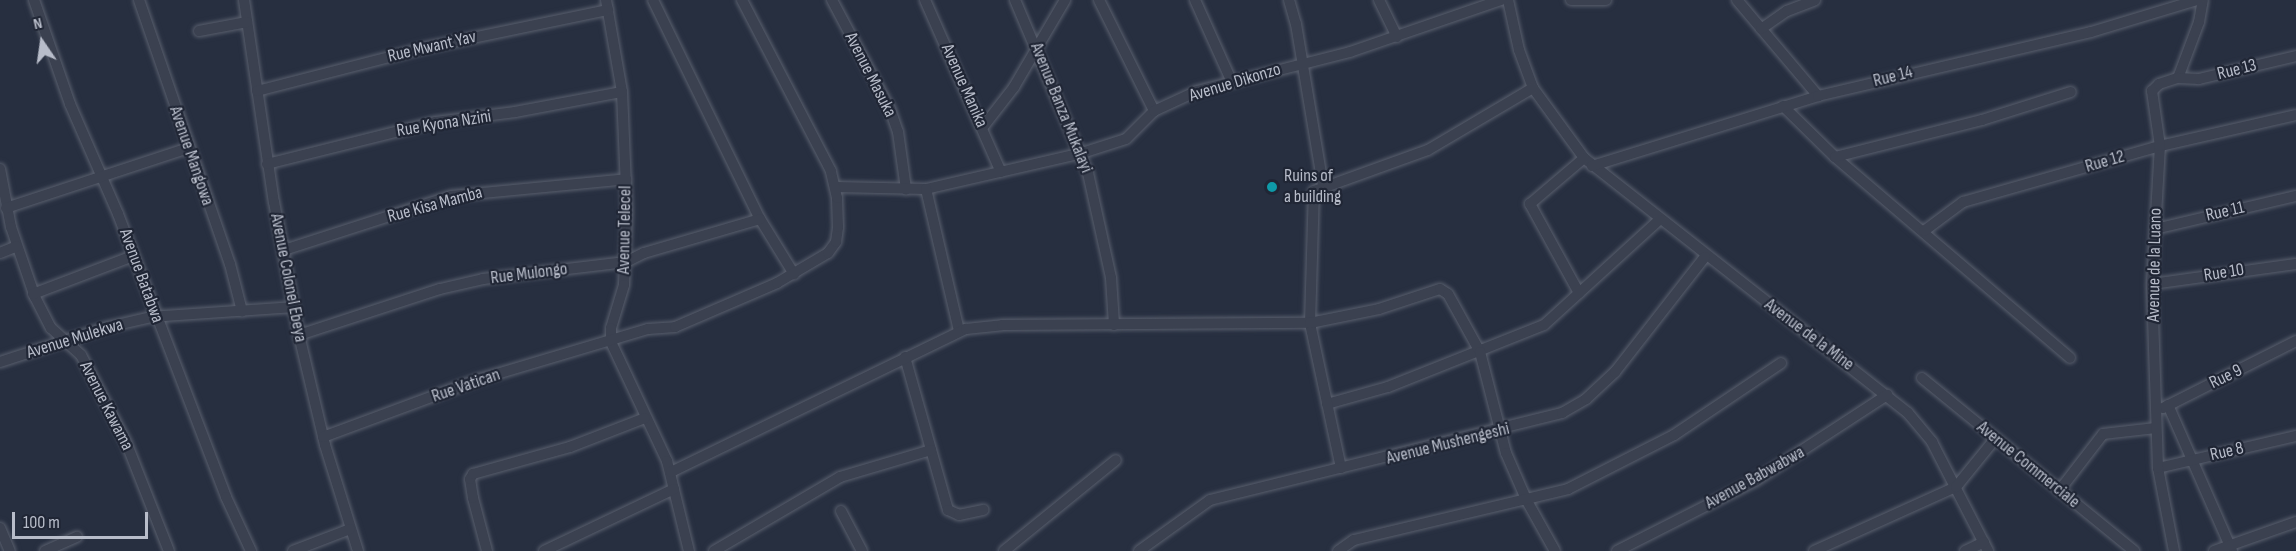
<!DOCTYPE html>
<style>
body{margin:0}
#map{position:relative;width:2296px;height:551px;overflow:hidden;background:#272f40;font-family:"Sofia Sans Condensed",sans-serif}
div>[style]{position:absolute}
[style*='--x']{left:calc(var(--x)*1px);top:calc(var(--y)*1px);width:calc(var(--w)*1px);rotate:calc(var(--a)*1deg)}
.roads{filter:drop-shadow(0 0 2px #595f6d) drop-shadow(0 0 2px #595f6d)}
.street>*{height:10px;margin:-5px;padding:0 5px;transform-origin:5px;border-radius:5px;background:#3b4150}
.dots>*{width:16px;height:16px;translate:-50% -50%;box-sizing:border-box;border:3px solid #202635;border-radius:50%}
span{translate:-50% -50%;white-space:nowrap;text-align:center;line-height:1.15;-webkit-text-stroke:4.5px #202635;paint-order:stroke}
.street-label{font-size:18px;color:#b8bdca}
.poi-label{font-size:18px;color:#b8bdca}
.left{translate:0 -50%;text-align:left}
.north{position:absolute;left:12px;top:12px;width:60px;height:60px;-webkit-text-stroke:4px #202635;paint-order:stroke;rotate:347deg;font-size:16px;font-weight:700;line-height:24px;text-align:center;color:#b8bdca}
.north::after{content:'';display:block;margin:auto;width:21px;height:27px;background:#b8bdca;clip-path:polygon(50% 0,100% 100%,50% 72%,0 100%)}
.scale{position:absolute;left:12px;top:512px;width:136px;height:27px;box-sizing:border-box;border:3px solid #b8bdca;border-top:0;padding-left:8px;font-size:18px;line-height:21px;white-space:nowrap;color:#b8bdca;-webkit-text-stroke:4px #202635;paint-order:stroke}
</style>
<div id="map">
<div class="roads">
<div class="street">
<div style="--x:34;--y:0;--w:110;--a:70.9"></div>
<div style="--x:70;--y:104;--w:120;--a:66.4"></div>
<div style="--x:118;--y:214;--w:303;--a:69.1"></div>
<div style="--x:226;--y:497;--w:60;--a:65.2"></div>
<div style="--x:139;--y:0;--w:279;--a:71"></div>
<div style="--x:230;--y:264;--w:49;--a:75.7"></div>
<div style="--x:244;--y:0;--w:204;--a:81.6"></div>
<div style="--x:274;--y:202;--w:135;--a:79.4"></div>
<div style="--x:299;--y:335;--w:113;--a:76.7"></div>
<div style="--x:325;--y:445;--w:111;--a:72.7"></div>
<div style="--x:606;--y:0;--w:93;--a:80.1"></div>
<div style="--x:622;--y:92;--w:121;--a:87.6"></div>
<div style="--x:627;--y:213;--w:72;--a:92.4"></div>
<div style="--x:624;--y:285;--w:45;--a:106.8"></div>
<div style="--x:611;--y:328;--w:14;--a:90"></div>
<div style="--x:611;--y:342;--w:132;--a:64.8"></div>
<div style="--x:667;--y:461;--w:93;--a:76.3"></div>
<div style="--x:653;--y:0;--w:244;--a:64"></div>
<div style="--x:760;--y:219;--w:65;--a:58.3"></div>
<div style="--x:832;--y:0;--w:123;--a:62"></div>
<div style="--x:890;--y:109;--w:24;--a:71"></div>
<div style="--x:898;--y:132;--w:58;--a:82"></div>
<div style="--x:925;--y:0;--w:188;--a:66.2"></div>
<div style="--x:1015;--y:0;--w:188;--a:67.1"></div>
<div style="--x:1088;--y:173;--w:107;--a:77.6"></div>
<div style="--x:1111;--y:278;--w:47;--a:86.3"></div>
<div style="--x:1099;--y:0;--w:124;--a:63.6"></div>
<div style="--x:1195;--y:0;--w:88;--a:65.8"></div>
<div style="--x:1289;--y:0;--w:25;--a:74"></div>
<div style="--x:1296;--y:24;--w:163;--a:80.5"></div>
<div style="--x:1379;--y:0;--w:41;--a:64.1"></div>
<div style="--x:1508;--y:0;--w:51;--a:77.6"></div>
<div style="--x:1519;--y:50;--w:40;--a:69.8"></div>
<div style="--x:1533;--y:88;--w:87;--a:53.9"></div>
<div style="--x:1584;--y:158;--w:412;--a:38.2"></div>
<div style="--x:1908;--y:413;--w:38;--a:50"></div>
<div style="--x:1932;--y:442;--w:123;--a:62.8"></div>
<div style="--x:1571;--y:0;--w:35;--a:0"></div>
<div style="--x:1737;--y:0;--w:126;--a:49.8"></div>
<div style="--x:1761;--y:29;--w:32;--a:-35"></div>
<div style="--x:1787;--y:11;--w:30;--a:-21"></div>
<div style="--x:199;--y:31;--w:49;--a:-10.6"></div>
<div style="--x:2178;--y:78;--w:60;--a:-69.4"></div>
<div style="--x:2199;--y:22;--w:22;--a:-80"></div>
<div style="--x:257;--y:91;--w:172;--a:-14.4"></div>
<div style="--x:424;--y:48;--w:188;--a:-11.7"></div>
<div style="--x:1783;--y:106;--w:73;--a:44.4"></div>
<div style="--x:1835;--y:157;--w:309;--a:40.5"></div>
<div style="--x:983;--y:127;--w:51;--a:-52.2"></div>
<div style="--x:1014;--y:87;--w:101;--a:-59.6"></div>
<div style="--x:1835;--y:157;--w:152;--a:-14.1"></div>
<div style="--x:1982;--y:120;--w:93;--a:-17.5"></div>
<div style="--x:267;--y:164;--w:174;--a:-14"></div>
<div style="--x:436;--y:122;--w:80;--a:-7.2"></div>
<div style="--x:515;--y:112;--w:109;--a:-10.6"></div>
<div style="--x:1592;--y:166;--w:237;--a:-17.2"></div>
<div style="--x:1818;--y:96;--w:280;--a:-13.2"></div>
<div style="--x:2091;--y:32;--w:111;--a:-16.8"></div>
<div style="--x:0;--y:169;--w:59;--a:79.3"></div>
<div style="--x:11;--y:227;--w:74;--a:71.1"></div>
<div style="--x:35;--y:297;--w:35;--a:63"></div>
<div style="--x:51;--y:328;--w:40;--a:42"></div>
<div style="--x:81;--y:355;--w:98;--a:62.7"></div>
<div style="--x:126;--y:442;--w:117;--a:68.5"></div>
<div style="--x:835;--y:187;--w:91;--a:1.3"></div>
<div style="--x:926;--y:189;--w:160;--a:-13"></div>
<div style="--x:1082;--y:153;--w:46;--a:-17.7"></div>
<div style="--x:1126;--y:139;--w:40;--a:-45"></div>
<div style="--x:1154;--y:111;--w:47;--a:-24.9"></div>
<div style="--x:1197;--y:91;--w:158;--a:-14.3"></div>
<div style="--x:1350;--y:52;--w:160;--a:-19"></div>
<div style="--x:926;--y:189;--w:146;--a:76.9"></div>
<div style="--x:6;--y:208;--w:192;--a:-18.2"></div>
<div style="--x:2155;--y:229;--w:145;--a:-13.2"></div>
<div style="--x:1924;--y:231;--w:49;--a:-36.6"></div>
<div style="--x:1963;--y:202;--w:205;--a:-15.9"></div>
<div style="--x:2160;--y:146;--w:139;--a:-12.8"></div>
<div style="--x:284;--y:250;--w:176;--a:-17.9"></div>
<div style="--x:451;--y:196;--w:176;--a:-5.5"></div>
<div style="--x:0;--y:253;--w:18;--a:-22"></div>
<div style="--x:2152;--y:284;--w:145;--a:-7.9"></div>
<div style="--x:1579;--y:293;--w:102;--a:-118.8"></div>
<div style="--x:1530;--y:204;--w:71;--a:-40.4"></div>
<div style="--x:33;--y:294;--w:107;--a:-20.8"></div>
<div style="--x:299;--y:335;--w:148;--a:-18.1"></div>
<div style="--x:440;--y:289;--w:44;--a:-13.1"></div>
<div style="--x:483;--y:279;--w:144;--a:-6.8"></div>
<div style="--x:626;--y:262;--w:20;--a:-27"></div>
<div style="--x:644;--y:253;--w:121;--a:-16.3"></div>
<div style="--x:905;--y:357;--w:159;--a:74.3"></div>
<div style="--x:948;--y:510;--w:12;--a:24"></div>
<div style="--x:959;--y:515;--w:25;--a:-12"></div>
<div style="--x:0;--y:362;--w:114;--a:-18"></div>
<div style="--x:108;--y:327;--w:44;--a:-13.1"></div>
<div style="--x:151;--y:317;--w:143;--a:-4"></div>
<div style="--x:1922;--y:378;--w:274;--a:39.2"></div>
<div style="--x:1327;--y:404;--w:63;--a:-15.6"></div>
<div style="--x:1388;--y:387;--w:168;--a:-21.7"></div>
<div style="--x:1544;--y:325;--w:156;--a:-42.4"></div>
<div style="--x:2168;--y:405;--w:159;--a:66.3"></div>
<div style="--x:2163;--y:408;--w:149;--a:-26.7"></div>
<div style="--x:323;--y:437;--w:167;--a:-20.3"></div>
<div style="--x:480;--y:379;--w:175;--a:-16.6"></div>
<div style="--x:648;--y:329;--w:27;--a:-4"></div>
<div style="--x:675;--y:327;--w:111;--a:-23.3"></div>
<div style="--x:777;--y:283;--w:59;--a:-30.5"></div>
<div style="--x:828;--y:253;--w:14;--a:-54"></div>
<div style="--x:836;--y:242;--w:15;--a:-82"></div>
<div style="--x:838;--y:227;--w:29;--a:-92"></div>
<div style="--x:837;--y:198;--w:28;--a:-103"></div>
<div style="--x:831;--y:171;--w:193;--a:-117.5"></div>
<div style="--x:1341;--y:468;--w:148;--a:-102.1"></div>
<div style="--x:1310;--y:323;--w:132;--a:-88.3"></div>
<div style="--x:1314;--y:191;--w:121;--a:-19.8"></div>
<div style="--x:1428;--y:150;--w:122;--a:-30.6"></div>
<div style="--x:2158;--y:468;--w:142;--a:-13.1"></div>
<div style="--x:671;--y:472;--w:328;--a:-25.9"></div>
<div style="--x:966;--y:329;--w:36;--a:-6"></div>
<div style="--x:1002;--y:325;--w:308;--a:-0.4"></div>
<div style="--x:1310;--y:323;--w:70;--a:-11.5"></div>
<div style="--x:1379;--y:309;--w:64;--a:-18.2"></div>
<div style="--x:1440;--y:289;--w:9;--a:32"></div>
<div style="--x:1448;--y:294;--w:66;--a:61.1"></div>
<div style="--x:1480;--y:352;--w:104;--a:75.6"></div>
<div style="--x:1506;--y:453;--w:52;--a:66.4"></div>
<div style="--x:1527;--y:501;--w:57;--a:60.8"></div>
<div style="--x:2059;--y:491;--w:72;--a:-52.3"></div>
<div style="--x:2103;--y:434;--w:53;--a:-6.5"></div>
<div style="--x:841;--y:511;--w:45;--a:62.3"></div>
<div style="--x:0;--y:528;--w:25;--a:67"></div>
<div style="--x:45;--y:551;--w:35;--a:-24"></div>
<div style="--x:293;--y:551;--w:61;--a:-21.1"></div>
<div style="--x:487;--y:551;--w:55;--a:-104.8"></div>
<div style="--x:473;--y:498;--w:19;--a:-99"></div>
<div style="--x:470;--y:479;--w:6;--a:-59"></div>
<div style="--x:473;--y:474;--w:101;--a:-15.6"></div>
<div style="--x:570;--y:447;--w:80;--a:-21.1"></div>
<div style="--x:544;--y:551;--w:144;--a:-25.5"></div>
<div style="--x:714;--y:551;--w:146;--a:-30.4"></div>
<div style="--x:840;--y:477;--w:95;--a:-16.5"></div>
<div style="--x:1004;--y:551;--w:144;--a:-39.1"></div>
<div style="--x:1139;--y:551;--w:87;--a:-35.7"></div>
<div style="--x:1210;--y:500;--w:363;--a:-13.9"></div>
<div style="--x:1562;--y:413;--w:28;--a:-30"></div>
<div style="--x:1586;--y:399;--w:40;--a:-43"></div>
<div style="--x:1615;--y:372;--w:146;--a:-52"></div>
<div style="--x:1338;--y:551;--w:19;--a:-35"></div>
<div style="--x:1354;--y:540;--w:220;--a:-13.4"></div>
<div style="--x:1568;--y:489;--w:119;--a:-27"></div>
<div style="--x:1674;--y:435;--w:129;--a:-33.9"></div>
<div style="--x:1617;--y:551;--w:155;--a:-26.9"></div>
<div style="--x:1755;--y:481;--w:158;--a:-33.1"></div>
<div style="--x:1814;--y:551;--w:156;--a:-24.3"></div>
<div style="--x:1956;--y:487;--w:62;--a:-50.9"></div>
<div style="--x:1965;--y:551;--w:21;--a:-25"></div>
<div style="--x:2174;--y:551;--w:85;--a:-100.9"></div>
<div style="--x:2158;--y:468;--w:184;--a:-91.9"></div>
<div style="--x:2152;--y:284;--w:138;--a:-86.7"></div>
<div style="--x:2160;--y:146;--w:56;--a:-98.3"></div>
<div style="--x:2152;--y:91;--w:10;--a:-45"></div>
<div style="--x:2159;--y:84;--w:20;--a:-18"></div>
<div style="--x:2178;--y:78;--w:21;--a:3"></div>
<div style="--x:2199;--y:79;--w:100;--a:-13.3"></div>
<div style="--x:2214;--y:551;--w:87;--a:-19.5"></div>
</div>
</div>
<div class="dots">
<div style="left:1272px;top:187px;background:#0f9aa8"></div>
</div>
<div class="street-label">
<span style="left:432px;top:47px;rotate:-13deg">Rue Mwant Yav</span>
<span style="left:2237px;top:70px;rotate:-14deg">Rue 13</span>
<span style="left:870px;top:75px;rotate:63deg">Avenue Masuka</span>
<span style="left:1893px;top:77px;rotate:-14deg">Rue 14</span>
<span style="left:1235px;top:83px;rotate:-17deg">Avenue Dikonzo</span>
<span style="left:964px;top:86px;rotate:66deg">Avenue Manika</span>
<span style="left:1061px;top:108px;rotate:68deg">Avenue Banza Mukalayi</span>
<span style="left:444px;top:124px;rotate:-9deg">Rue Kyona Nzini</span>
<span style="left:191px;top:156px;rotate:71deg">Avenue Mangowa</span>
<span style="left:2105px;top:162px;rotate:-16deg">Rue 12</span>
<span style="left:435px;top:205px;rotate:-15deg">Rue Kisa Mamba</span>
<span style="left:2225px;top:212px;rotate:-13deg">Rue 11</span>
<span style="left:625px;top:230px;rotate:-89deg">Avenue Telecel</span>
<span style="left:2155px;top:265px;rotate:-89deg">Avenue de la Luano</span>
<span style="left:2224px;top:273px;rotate:-9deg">Rue 10</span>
<span style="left:529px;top:274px;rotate:-7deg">Rue Mulongo</span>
<span style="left:141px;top:276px;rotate:70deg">Avenue Batabwa</span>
<span style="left:288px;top:278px;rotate:79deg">Avenue Colonel Ebeya</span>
<span style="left:1809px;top:335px;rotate:37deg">Avenue de la Mine</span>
<span style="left:75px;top:339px;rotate:-17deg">Avenue Mulekwa</span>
<span style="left:2226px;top:377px;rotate:-26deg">Rue 9</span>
<span style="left:466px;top:386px;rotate:-19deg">Rue Vatican</span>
<span style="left:106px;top:406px;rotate:63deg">Avenue Kawama</span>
<span style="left:1448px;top:444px;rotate:-14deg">Avenue Mushengeshi</span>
<span style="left:2227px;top:452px;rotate:-13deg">Rue 8</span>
<span style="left:2028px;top:465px;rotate:39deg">Avenue Commerciale</span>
<span style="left:1755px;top:478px;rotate:-29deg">Avenue Babwabwa</span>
</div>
<div class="poi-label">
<span class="left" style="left:1284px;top:187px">Ruins of<br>a building</span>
</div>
<div class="north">N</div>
<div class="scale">100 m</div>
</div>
